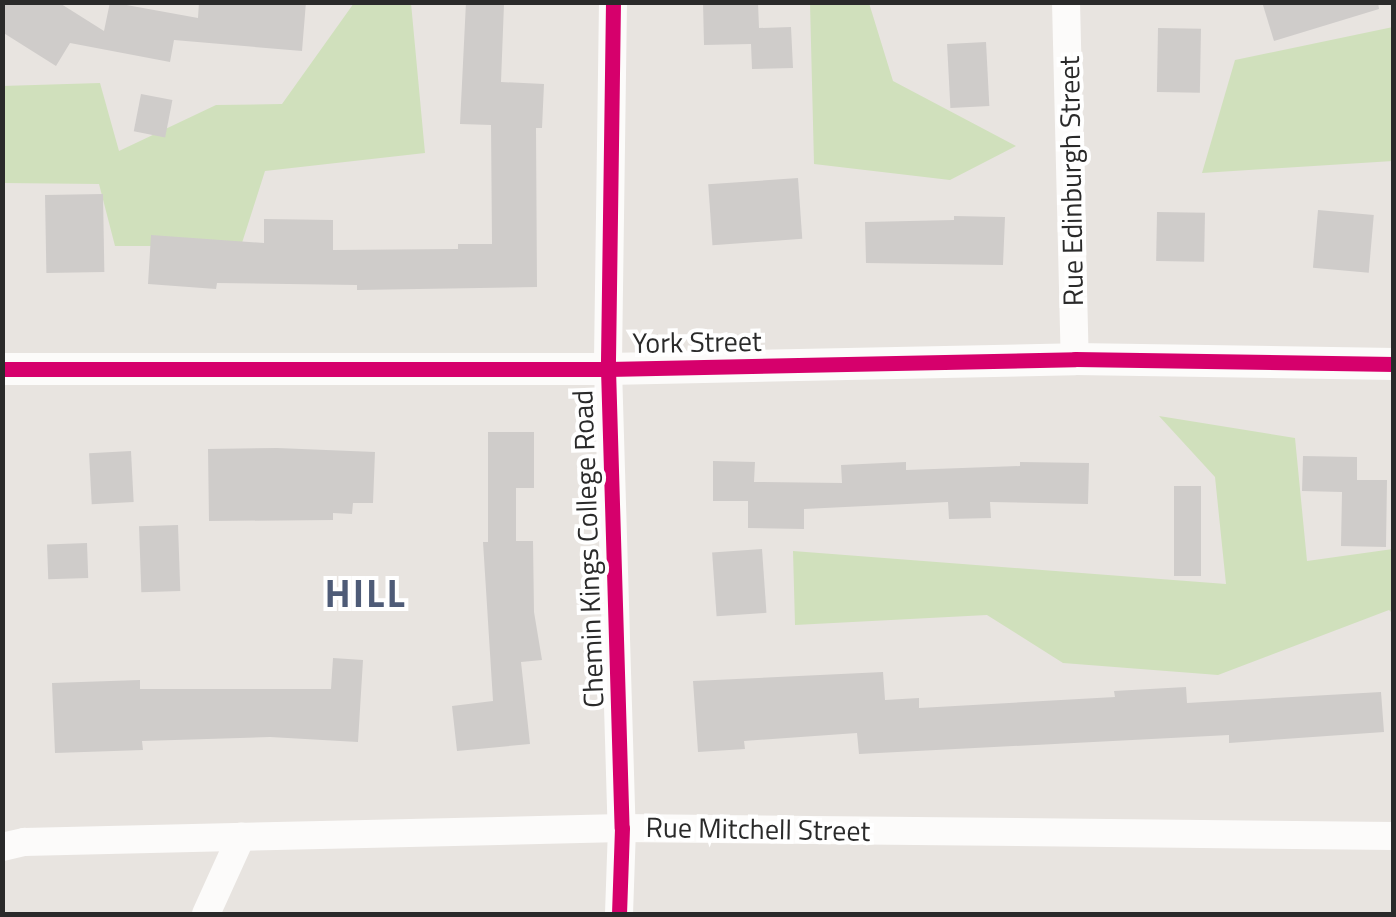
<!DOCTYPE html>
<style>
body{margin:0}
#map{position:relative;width:1396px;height:917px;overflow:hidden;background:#e8e4e0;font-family:"Titillium Web",sans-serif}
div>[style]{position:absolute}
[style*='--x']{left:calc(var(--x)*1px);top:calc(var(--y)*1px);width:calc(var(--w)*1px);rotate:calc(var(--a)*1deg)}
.green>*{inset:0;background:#d0e0bc}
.building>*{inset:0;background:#cfccca;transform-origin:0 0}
.minor>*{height:28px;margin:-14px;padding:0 14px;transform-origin:14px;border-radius:14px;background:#fcfbfa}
.tertiary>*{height:32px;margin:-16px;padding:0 16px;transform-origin:16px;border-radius:16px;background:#fcfbfa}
.cycleway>*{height:15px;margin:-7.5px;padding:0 7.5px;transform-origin:7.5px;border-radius:7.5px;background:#d6006c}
span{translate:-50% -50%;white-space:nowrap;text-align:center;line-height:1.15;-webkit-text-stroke:8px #fff;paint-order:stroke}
.street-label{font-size:28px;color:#2a2a2a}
.district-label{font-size:38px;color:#4e5b77;font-weight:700;letter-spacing:2.5px}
.frame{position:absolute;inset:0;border:5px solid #2a2a2a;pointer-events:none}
</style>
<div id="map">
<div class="green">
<div style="clip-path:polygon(354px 3px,411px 3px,425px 153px,265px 171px,241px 246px,115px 246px,99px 184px,3px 183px,2px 86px,100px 83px,119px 151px,216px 105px,282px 104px)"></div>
<div style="clip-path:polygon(810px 3px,869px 3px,893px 81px,1016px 146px,950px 180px,814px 164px)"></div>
<div style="clip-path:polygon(1393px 27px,1393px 161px,1202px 173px,1235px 60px)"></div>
<div style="clip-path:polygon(1159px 416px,1295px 438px,1307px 561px,1393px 549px,1393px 614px,1389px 610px,1218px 675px,1063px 663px,987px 615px,795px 625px,793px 551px,1226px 584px,1215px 477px)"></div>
</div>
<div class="building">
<div style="clip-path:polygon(2px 2px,58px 2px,104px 31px,110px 2px,198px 18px,199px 2px,306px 2px,302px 51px,174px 40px,170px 62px,70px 43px,56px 66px,2px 32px)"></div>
<div style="clip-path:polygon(466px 2px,504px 4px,501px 82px,544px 84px,542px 128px,536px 128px,537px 287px,357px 290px,357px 285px,217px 283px,216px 289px,148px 284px,151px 235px,264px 243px,264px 219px,333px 220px,333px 250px,458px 249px,458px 244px,492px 244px,491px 125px,460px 124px)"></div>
<div style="clip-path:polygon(703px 2px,758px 2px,759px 28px,791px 27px,793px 68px,752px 69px,751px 44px,704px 45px)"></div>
<div style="clip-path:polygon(1262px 2px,1378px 2px,1379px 9px,1274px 41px)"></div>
<div style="left:1158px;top:28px;width:43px;height:64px;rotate:1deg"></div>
<div style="left:986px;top:42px;width:64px;height:39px;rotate:87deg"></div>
<div style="left:141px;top:94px;width:32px;height:38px;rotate:11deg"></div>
<div style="left:798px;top:178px;width:61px;height:90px;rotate:86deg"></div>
<div style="left:103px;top:194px;width:78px;height:58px;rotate:89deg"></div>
<div style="left:1318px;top:210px;width:56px;height:58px;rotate:5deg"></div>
<div style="left:1157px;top:212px;width:48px;height:49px;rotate:1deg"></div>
<div style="clip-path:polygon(954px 216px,1005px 217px,1003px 265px,866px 263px,865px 222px,954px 220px)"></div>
<div style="clip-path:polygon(488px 432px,534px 432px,534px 488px,516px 488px,516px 541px,533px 541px,534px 612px,542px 660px,521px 662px,530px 744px,457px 751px,452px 706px,493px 701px,483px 542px,488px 542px)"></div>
<div style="clip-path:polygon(277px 448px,375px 452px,373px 503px,353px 503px,352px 514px,333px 513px,333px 520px,209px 521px,208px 449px)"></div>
<div style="left:131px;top:451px;width:51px;height:42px;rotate:87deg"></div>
<div style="clip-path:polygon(1303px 456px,1357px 457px,1357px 480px,1387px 480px,1386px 547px,1341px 546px,1342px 492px,1302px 491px)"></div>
<div style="clip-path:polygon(713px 461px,755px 462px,754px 482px,842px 483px,841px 465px,906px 462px,906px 470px,1020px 466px,1020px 462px,1089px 463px,1088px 504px,990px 502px,991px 518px,949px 519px,948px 502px,804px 509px,804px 529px,748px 528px,748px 501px,713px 501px)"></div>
<div style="left:1174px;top:486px;width:27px;height:90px"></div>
<div style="left:178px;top:525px;width:66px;height:39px;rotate:88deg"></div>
<div style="left:87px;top:543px;width:35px;height:40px;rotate:88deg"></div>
<div style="left:762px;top:549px;width:64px;height:50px;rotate:86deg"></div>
<div style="clip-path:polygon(333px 658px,363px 660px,358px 742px,270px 737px,142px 741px,143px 750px,55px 753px,52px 683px,140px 680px,140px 689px,331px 689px)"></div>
<div style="clip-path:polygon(883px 672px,885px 700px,919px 698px,919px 708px,1115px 697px,1114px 691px,1186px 687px,1187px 703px,1381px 692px,1384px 732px,1229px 743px,1229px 735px,859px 754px,857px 733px,744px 741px,745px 749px,698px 752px,693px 681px)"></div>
</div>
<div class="minor">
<div style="--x:613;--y:2;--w:367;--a:90.8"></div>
<div style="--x:608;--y:369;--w:459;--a:88.3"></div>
<div style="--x:622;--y:828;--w:86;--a:92"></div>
<div style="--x:1066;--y:2;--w:357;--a:88.6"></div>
<div style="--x:2;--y:847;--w:23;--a:-13"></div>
<div style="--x:24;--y:842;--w:598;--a:-1.34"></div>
<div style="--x:622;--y:828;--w:772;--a:0.59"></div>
<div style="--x:206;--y:914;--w:85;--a:-65.6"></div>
</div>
<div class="tertiary">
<div style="--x:2;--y:369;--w:606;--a:0"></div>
<div style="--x:608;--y:369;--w:467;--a:-1.2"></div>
<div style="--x:1075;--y:359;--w:319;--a:0.9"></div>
</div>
<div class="cycleway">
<div style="--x:613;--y:2;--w:367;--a:90.8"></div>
<div style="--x:608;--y:369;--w:459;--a:88.3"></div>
<div style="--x:622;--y:828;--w:86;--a:92"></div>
<div style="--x:2;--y:369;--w:606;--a:0"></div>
<div style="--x:608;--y:369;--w:467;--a:-1.2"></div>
<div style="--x:1075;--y:359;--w:319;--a:0.9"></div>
</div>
<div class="street-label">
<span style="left:1071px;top:181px;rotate:-91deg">Rue Edinburgh Street</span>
<span style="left:697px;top:342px;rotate:-1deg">York Street</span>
<span style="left:588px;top:549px;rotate:-92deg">Chemin Kings College Road</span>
<span style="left:758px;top:829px;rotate:1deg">Rue Mitchell Street</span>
</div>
<div class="district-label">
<span style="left:366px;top:594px">HILL</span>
</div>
<div class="frame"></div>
</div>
